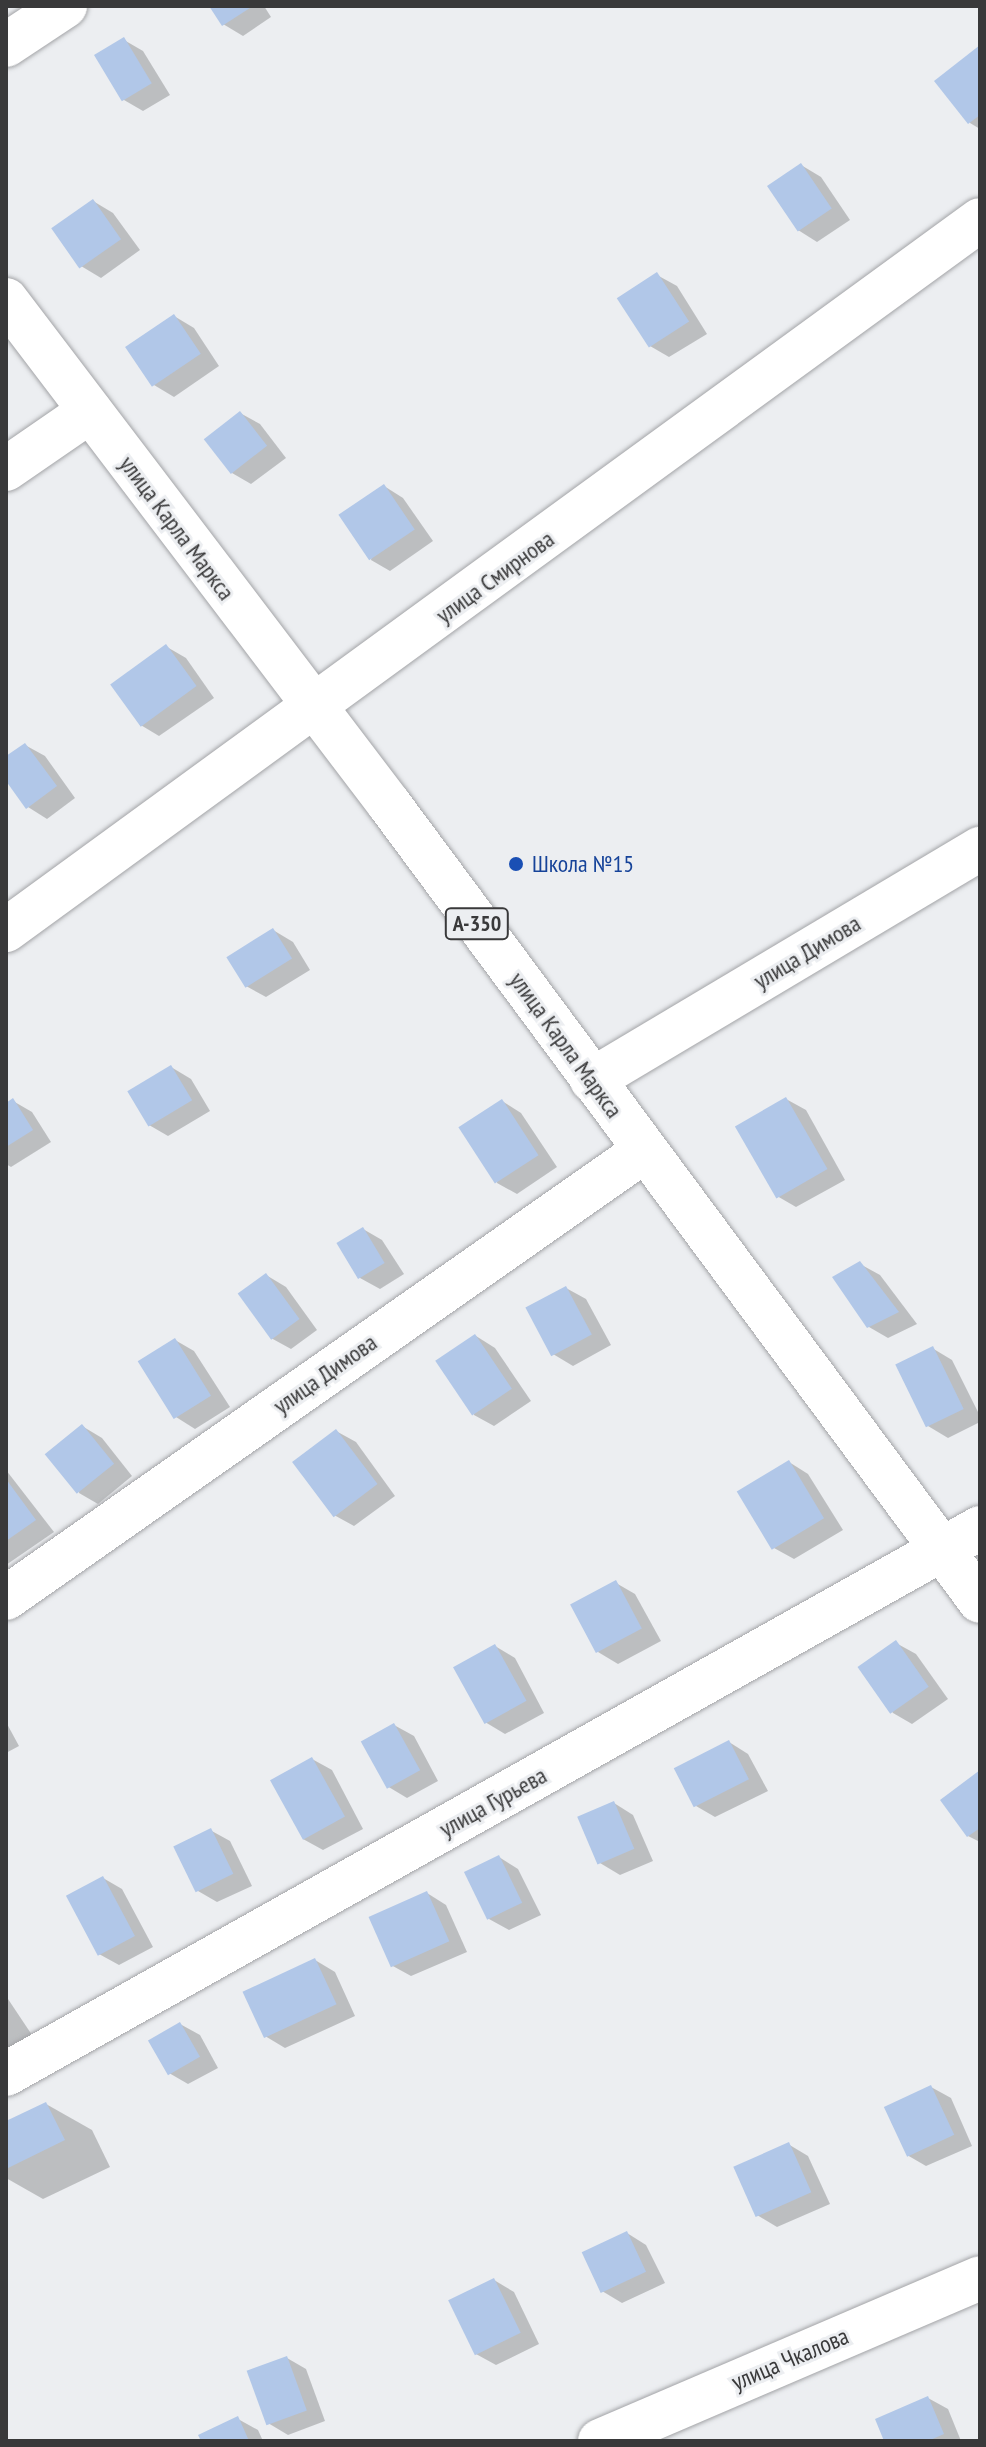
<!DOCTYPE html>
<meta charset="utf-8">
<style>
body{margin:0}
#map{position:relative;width:986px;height:2447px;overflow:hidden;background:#eceef1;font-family:"PT Sans Narrow",sans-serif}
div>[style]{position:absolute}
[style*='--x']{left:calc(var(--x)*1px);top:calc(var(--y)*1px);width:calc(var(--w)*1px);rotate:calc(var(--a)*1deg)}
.shadow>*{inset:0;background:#0003}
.building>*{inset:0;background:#b1c7e8;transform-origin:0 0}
.roads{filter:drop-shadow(0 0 2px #a3a4a7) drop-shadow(0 0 2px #a3a4a7)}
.minor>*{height:44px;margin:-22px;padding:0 22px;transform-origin:22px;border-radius:22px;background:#fff}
.highway>*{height:44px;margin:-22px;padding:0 22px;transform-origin:22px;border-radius:22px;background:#fff}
.dots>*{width:22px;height:22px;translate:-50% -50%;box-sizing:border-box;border:4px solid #eceef1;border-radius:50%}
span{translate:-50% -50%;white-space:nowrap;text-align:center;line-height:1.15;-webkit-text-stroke:6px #eceef1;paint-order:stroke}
.shield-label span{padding:2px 6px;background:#eceef1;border:2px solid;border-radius:6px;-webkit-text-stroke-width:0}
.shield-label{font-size:22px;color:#39393a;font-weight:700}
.street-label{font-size:24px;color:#39393a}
.transit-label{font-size:24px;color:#164399}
.left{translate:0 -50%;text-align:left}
.frame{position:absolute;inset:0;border:8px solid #39393a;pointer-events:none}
</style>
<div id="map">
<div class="shadow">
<div style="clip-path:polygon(212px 6px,264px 6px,271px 17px,243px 36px,223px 24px)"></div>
<div style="clip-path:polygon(124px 40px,143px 51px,170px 95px,143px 111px,124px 100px)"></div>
<div style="clip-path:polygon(980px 48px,980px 129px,970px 123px)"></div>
<div style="clip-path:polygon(801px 165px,821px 177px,850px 220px,817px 242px,798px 230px)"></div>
<div style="clip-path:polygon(93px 201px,113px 213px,140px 250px,101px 278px,81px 266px)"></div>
<div style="clip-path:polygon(657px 275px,677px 286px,707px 334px,669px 357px,650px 346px)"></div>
<div style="clip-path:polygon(174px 316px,194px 328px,219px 366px,174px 397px,154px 385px)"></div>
<div style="clip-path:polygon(240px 413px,260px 424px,286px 458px,251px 484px,232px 473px)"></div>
<div style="clip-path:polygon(384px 486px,403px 498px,433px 541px,390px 571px,371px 560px)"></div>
<div style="clip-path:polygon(167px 647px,186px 658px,214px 698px,159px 736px,139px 724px)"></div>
<div style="clip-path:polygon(25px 745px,45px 756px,75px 798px,47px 819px,28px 807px,6px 778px,6px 759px)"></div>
<div style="clip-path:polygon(273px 930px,293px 942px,310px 970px,266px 997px,246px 986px)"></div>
<div style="clip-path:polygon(171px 1067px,191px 1079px,210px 1111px,168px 1136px,149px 1125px)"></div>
<div style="clip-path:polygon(786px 1099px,806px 1110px,845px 1180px,796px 1207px,777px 1196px)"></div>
<div style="clip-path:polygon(13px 1101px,32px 1112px,51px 1142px,11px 1167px,6px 1164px,6px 1105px)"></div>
<div style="clip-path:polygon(502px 1101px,521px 1113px,557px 1167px,517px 1194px,497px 1183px)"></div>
<div style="clip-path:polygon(363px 1229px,382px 1240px,404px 1274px,380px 1289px,360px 1278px)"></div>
<div style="clip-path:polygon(860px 1264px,880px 1275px,917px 1324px,888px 1338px,869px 1327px)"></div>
<div style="clip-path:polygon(266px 1275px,286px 1287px,317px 1330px,291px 1349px,271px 1338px)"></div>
<div style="clip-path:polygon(566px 1288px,586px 1299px,611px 1345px,573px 1366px,553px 1354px)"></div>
<div style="clip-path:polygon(476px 1336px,495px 1348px,531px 1401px,494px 1426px,474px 1415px)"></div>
<div style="clip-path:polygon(175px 1340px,194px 1351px,230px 1407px,195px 1429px,176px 1417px)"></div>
<div style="clip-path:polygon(932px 1348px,952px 1360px,980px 1416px,980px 1422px,948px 1438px,928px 1426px)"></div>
<div style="clip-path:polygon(82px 1426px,102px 1438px,132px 1476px,98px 1504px,79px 1493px)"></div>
<div style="clip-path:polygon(336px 1431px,356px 1442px,395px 1496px,354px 1526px,334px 1515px)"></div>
<div style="clip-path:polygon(789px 1462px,808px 1474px,843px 1530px,794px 1559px,774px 1548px)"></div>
<div style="clip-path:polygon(6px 1470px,54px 1532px,6px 1565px)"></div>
<div style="clip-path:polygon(616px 1583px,635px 1594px,661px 1641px,618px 1664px,598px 1652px)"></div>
<div style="clip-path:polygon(896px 1643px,916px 1654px,948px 1699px,912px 1724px,893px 1713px,861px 1668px)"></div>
<div style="clip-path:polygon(495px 1646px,515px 1658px,544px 1713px,505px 1734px,485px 1722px)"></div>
<div style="clip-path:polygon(6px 1722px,19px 1746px,6px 1753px)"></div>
<div style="clip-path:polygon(394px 1725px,414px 1736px,438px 1781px,407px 1798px,387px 1786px)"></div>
<div style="clip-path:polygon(729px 1742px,748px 1754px,768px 1791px,715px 1817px,696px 1806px)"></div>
<div style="clip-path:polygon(312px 1759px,332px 1770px,363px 1829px,323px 1850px,303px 1839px)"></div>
<div style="clip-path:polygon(980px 1773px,980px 1842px,968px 1836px)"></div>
<div style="clip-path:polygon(614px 1803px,633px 1815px,653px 1861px,620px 1875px,600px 1863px)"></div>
<div style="clip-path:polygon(210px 1830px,230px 1841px,252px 1886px,217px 1902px,198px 1891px)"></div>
<div style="clip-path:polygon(499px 1857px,518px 1869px,541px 1915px,509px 1930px,489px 1919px)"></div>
<div style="clip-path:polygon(103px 1878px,122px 1889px,153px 1947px,119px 1965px,99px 1954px)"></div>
<div style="clip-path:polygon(427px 1893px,446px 1905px,467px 1952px,411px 1976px,391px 1965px)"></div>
<div style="clip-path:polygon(315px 1960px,335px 1972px,355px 2016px,285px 2048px,265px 2036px)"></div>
<div style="clip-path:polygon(6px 1996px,36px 2041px,6px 2059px)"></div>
<div style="clip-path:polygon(180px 2024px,200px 2035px,218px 2068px,188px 2084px,169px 2073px)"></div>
<div style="clip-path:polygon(931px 2087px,951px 2098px,972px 2146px,926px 2166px,907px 2155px)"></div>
<div style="clip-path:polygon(46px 2104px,92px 2130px,110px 2167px,43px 2199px,6px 2178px,6px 2123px)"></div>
<div style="clip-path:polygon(788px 2144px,808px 2156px,830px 2204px,777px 2227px,757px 2215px)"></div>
<div style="clip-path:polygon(627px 2233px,646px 2245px,665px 2283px,622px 2303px,602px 2291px)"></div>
<div style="clip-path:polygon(494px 2280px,514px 2292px,539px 2344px,496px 2365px,476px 2354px)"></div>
<div style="clip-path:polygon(287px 2358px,306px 2369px,325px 2421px,288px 2435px,268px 2423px)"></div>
<div style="clip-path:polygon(928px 2398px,948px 2409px,961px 2441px,887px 2441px)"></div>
<div style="clip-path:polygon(238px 2419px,258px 2430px,263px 2441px,203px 2441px)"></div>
</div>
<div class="building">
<div style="clip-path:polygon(209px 6px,253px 6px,222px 26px)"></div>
<div style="left:124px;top:37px;width:54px;height:35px;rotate:59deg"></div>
<div style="clip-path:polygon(980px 45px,980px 115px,968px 124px,934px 81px)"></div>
<div style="left:801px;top:163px;width:55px;height:41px;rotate:56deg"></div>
<div style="left:93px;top:199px;width:49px;height:51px;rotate:55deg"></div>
<div style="left:657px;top:272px;width:59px;height:48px;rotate:57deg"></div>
<div style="left:174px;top:314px;width:48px;height:59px;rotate:56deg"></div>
<div style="left:240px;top:411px;width:44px;height:46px;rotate:52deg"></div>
<div style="left:384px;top:484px;width:55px;height:55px;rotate:56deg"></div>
<div style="left:166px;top:644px;width:52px;height:69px;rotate:54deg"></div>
<div style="clip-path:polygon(25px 743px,57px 786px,26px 809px,6px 781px,6px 756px)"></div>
<div style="left:273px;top:928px;width:36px;height:55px;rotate:58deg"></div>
<div style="left:171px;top:1065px;width:41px;height:51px;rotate:59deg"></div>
<div style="left:786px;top:1097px;width:83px;height:59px;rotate:60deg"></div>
<div style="clip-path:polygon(13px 1098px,33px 1130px,6px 1147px,6px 1103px)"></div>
<div style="left:502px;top:1099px;width:67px;height:52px;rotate:57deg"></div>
<div style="left:363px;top:1227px;width:42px;height:31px;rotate:59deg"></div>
<div style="clip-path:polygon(860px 1261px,899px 1312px,867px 1328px,832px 1277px)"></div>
<div style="left:266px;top:1273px;width:57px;height:35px;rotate:54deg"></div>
<div style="left:566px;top:1286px;width:55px;height:46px;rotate:62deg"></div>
<div style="left:475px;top:1334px;width:66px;height:48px;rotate:56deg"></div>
<div style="left:175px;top:1338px;width:68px;height:44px;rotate:58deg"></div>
<div style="left:933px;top:1346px;width:70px;height:42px;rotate:64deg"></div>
<div style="left:82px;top:1424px;width:51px;height:48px;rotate:51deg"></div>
<div style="left:336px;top:1429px;width:69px;height:55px;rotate:53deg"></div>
<div style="left:789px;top:1460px;width:68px;height:61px;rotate:59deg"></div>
<div style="clip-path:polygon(6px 1479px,36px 1520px,6px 1541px)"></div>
<div style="left:616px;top:1580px;width:55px;height:52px;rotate:62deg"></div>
<div style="left:896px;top:1640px;width:57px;height:47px;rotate:55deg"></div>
<div style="left:495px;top:1644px;width:65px;height:48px;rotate:61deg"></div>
<div style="left:394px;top:1723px;width:54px;height:38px;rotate:61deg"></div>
<div style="left:729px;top:1740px;width:44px;height:62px;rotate:63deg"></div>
<div style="left:312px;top:1757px;width:68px;height:48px;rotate:61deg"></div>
<div style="clip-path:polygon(980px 1770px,980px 1828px,967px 1837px,940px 1800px)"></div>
<div style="left:614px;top:1801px;width:52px;height:40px;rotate:67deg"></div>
<div style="left:211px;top:1828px;width:51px;height:42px;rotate:64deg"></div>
<div style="left:499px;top:1855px;width:53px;height:39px;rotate:64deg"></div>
<div style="left:103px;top:1876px;width:68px;height:42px;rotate:62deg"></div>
<div style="left:427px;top:1891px;width:55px;height:64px;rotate:66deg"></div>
<div style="left:315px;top:1958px;width:51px;height:80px;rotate:65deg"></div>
<div style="left:180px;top:2022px;width:40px;height:37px;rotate:60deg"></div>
<div style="left:931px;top:2085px;width:55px;height:52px;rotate:65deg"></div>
<div style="clip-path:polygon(46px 2102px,65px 2140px,6px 2169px,6px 2121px)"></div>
<div style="left:789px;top:2142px;width:55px;height:61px;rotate:66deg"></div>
<div style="left:627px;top:2231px;width:45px;height:50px;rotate:65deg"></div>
<div style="left:494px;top:2278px;width:61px;height:51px;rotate:64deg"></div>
<div style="left:287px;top:2356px;width:58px;height:43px;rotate:70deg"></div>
<div style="clip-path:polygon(928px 2396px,944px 2434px,928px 2441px,884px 2441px,875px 2419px)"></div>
<div style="clip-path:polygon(238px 2416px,249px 2441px,201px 2441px,198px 2435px)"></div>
</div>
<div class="roads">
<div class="minor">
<div style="--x:6;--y:45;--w:71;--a:-33.5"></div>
<div style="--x:6;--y:469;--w:102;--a:-34.6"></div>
<div style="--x:6;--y:930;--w:1205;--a:-36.09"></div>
<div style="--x:592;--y:1080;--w:452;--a:-30.8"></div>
<div style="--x:6;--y:1598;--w:779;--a:-35.02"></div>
<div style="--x:6;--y:2074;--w:1117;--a:-29.27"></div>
<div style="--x:600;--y:2441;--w:413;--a:-23.2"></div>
</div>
<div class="highway">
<div style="--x:6;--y:300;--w:633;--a:52.77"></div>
<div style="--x:389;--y:804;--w:992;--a:53.44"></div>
</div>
</div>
<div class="dots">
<div style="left:516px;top:864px;background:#1a4fb4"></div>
</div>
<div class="shield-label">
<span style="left:477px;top:924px">А-350</span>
</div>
<div class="street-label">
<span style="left:177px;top:528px;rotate:53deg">улица Карла Маркса</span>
<span style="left:495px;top:577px;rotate:-36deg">улица Смирнова</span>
<span style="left:807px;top:952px;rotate:-31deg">улица Димова</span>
<span style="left:566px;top:1045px;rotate:54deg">улица Карла Маркса</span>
<span style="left:325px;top:1374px;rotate:-35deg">улица Димова</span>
<span style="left:493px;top:1802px;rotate:-29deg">улица Гурьева</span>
<span style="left:790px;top:2359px;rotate:-23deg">улица Чкалова</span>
</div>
<div class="transit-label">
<span class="left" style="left:532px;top:864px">Школа №15</span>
</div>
<div class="frame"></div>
</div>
